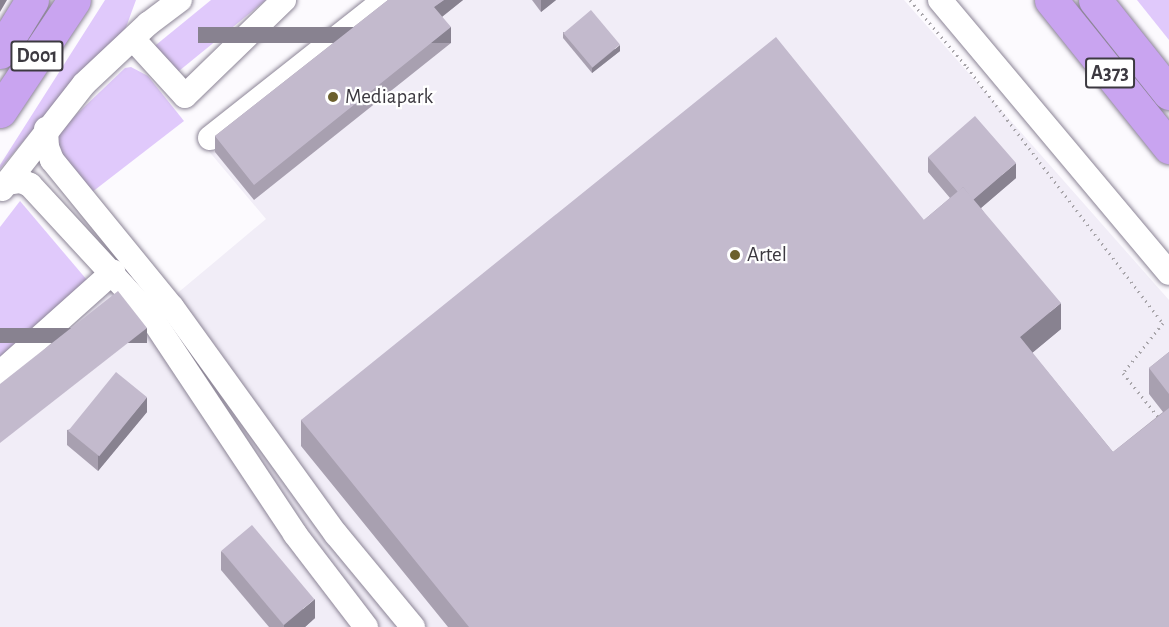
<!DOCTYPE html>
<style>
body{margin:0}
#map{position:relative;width:1169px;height:627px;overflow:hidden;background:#fcfafe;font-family:"Alegreya Sans",sans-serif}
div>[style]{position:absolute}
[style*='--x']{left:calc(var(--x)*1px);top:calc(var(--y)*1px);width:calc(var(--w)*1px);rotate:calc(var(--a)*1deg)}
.built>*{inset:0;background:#f1edf7}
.green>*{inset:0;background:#e0c9fb}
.path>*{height:3px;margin-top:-1.5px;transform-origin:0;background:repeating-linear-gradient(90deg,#a8a5aa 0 1.5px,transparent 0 6px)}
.roads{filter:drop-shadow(0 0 2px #8c8596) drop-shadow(0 0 2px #8c8596)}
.minor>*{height:24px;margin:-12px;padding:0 12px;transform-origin:12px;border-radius:12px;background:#fff}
.highway>*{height:33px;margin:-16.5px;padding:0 16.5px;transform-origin:16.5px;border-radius:16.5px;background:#c9a4f0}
.wall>*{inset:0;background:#a8a0b0}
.shaded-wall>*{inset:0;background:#888290;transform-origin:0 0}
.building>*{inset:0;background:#c3bacd;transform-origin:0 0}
.dots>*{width:16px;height:16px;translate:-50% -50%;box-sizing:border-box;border:3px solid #fff;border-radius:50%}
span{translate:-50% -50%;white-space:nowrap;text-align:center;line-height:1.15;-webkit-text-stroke:4.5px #fff;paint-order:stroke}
.shield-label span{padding:2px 4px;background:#fff;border:2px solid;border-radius:4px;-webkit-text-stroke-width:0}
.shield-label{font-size:20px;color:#3c3940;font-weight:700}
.poi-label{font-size:21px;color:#3c3940}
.left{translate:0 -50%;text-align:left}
</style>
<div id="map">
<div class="built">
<div style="clip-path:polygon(392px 0,904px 0,1169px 300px,1169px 627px,0 627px,0 391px,113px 288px,174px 296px,266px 219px,207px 149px)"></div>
</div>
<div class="green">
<div style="clip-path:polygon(105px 0,136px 0,125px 30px,76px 78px,0 169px,0 165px)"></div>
<div style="clip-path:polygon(211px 0,266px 0,174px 75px,151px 49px)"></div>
<div style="clip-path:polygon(1137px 0,1169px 0,1169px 40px)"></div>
<div style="clip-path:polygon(131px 67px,148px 76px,184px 121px,87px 196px,55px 144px,58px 132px,125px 68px)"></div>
<div style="clip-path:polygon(20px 201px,87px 280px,0 359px,0 227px)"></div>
</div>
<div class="path">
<div style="--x:910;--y:0;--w:88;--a:49.6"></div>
<div style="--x:967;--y:67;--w:322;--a:52.6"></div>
<div style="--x:1163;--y:323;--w:64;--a:128.7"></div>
<div style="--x:1123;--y:373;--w:58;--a:51.3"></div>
</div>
<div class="roads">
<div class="minor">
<div style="--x:940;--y:0;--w:356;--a:50"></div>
<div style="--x:133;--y:39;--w:77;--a:47.6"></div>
<div style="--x:185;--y:96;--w:138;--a:-44.1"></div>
<div style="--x:46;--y:129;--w:18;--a:87"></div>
<div style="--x:47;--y:147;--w:14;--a:69"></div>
<div style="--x:52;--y:160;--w:190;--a:50.8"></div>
<div style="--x:172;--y:307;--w:280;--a:54.2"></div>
<div style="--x:336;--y:534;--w:121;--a:50.4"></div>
<div style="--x:210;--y:138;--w:223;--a:-38.3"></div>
<div style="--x:6;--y:183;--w:15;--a:-8"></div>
<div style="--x:21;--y:181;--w:10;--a:24"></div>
<div style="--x:30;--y:185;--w:176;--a:47.3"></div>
<div style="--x:149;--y:314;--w:264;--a:56.4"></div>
<div style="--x:295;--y:534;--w:117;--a:52.6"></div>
<div style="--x:2;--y:189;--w:133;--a:-52"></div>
<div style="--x:84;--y:84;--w:88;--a:-43.2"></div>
<div style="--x:148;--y:24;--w:40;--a:-37"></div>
<div style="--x:0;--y:373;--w:152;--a:-41.8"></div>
</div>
<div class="highway">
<div style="--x:1051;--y:0;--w:189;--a:51.2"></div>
<div style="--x:1095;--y:0;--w:119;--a:51.5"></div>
<div style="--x:0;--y:52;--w:61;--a:-58.4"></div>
<div style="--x:0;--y:111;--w:133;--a:-56.3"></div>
</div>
</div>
<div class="wall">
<div style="clip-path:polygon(388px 0,463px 0,442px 17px,451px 43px,254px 200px,215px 152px,215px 136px)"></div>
<div style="clip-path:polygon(532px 0,556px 0,541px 12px)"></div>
<div style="clip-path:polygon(563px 32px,620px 51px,592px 73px,563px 38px)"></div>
<div style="clip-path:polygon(928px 157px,1016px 178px,981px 208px,1061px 329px,1032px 353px,1113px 452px,1163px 412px,1149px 394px,1149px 368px,1169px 352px,1169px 627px,448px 627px,301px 446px,301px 420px,924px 220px,950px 198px,928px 172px)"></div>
<div style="clip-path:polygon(147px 412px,98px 471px,67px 445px,67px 430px)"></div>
<div style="clip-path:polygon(221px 551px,315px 618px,305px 627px,269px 627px,221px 570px)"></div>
</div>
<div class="shaded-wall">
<div style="clip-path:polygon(0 0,7px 0,0 12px)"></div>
<div style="clip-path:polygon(444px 0,463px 0,434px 23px,434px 7px)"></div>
<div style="clip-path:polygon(541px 0,556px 0,541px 12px)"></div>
<div style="left:451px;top:27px;width:16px;height:253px;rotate:90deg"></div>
<div style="clip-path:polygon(620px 45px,620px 51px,592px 73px,592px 68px)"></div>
<div style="clip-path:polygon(1016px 163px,1016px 178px,968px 219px,968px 204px)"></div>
<div style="clip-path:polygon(1061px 303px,1061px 329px,1020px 363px,1020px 337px)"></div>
<div style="left:147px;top:328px;width:15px;height:187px;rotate:90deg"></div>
<div style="clip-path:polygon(147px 397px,147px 412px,98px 471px,98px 456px)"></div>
<div style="clip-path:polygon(315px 599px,315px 618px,305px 627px,284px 627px,284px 625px)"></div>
</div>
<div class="building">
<div style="clip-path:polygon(388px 0,444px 0,434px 7px,451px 27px,254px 185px,215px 136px)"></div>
<div style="left:591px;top:10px;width:45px;height:36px;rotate:50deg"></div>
<div style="clip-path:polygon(776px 37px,924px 220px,963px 187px,1061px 303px,1020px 337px,1113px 452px,1169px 408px,1169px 627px,469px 627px,301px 420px)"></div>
<div style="clip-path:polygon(975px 116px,1016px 163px,973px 200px,963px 187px,958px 192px,928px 157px)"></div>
<div style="clip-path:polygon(118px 291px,147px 328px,0 443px,0 384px)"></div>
<div style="clip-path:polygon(1169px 352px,1169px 394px,1149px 368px)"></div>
<div style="left:116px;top:372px;width:40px;height:76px;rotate:39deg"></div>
<div style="left:252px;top:525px;width:97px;height:40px;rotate:50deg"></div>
</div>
<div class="dots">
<div style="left:333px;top:97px;background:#6c602d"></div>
<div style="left:735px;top:255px;background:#6c602d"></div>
</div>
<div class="shield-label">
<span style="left:37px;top:56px">D001</span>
<span style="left:1110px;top:73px">A373</span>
</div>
<div class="poi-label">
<span class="left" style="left:345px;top:97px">Mediapark</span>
<span class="left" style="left:747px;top:255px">Artel</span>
</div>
</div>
